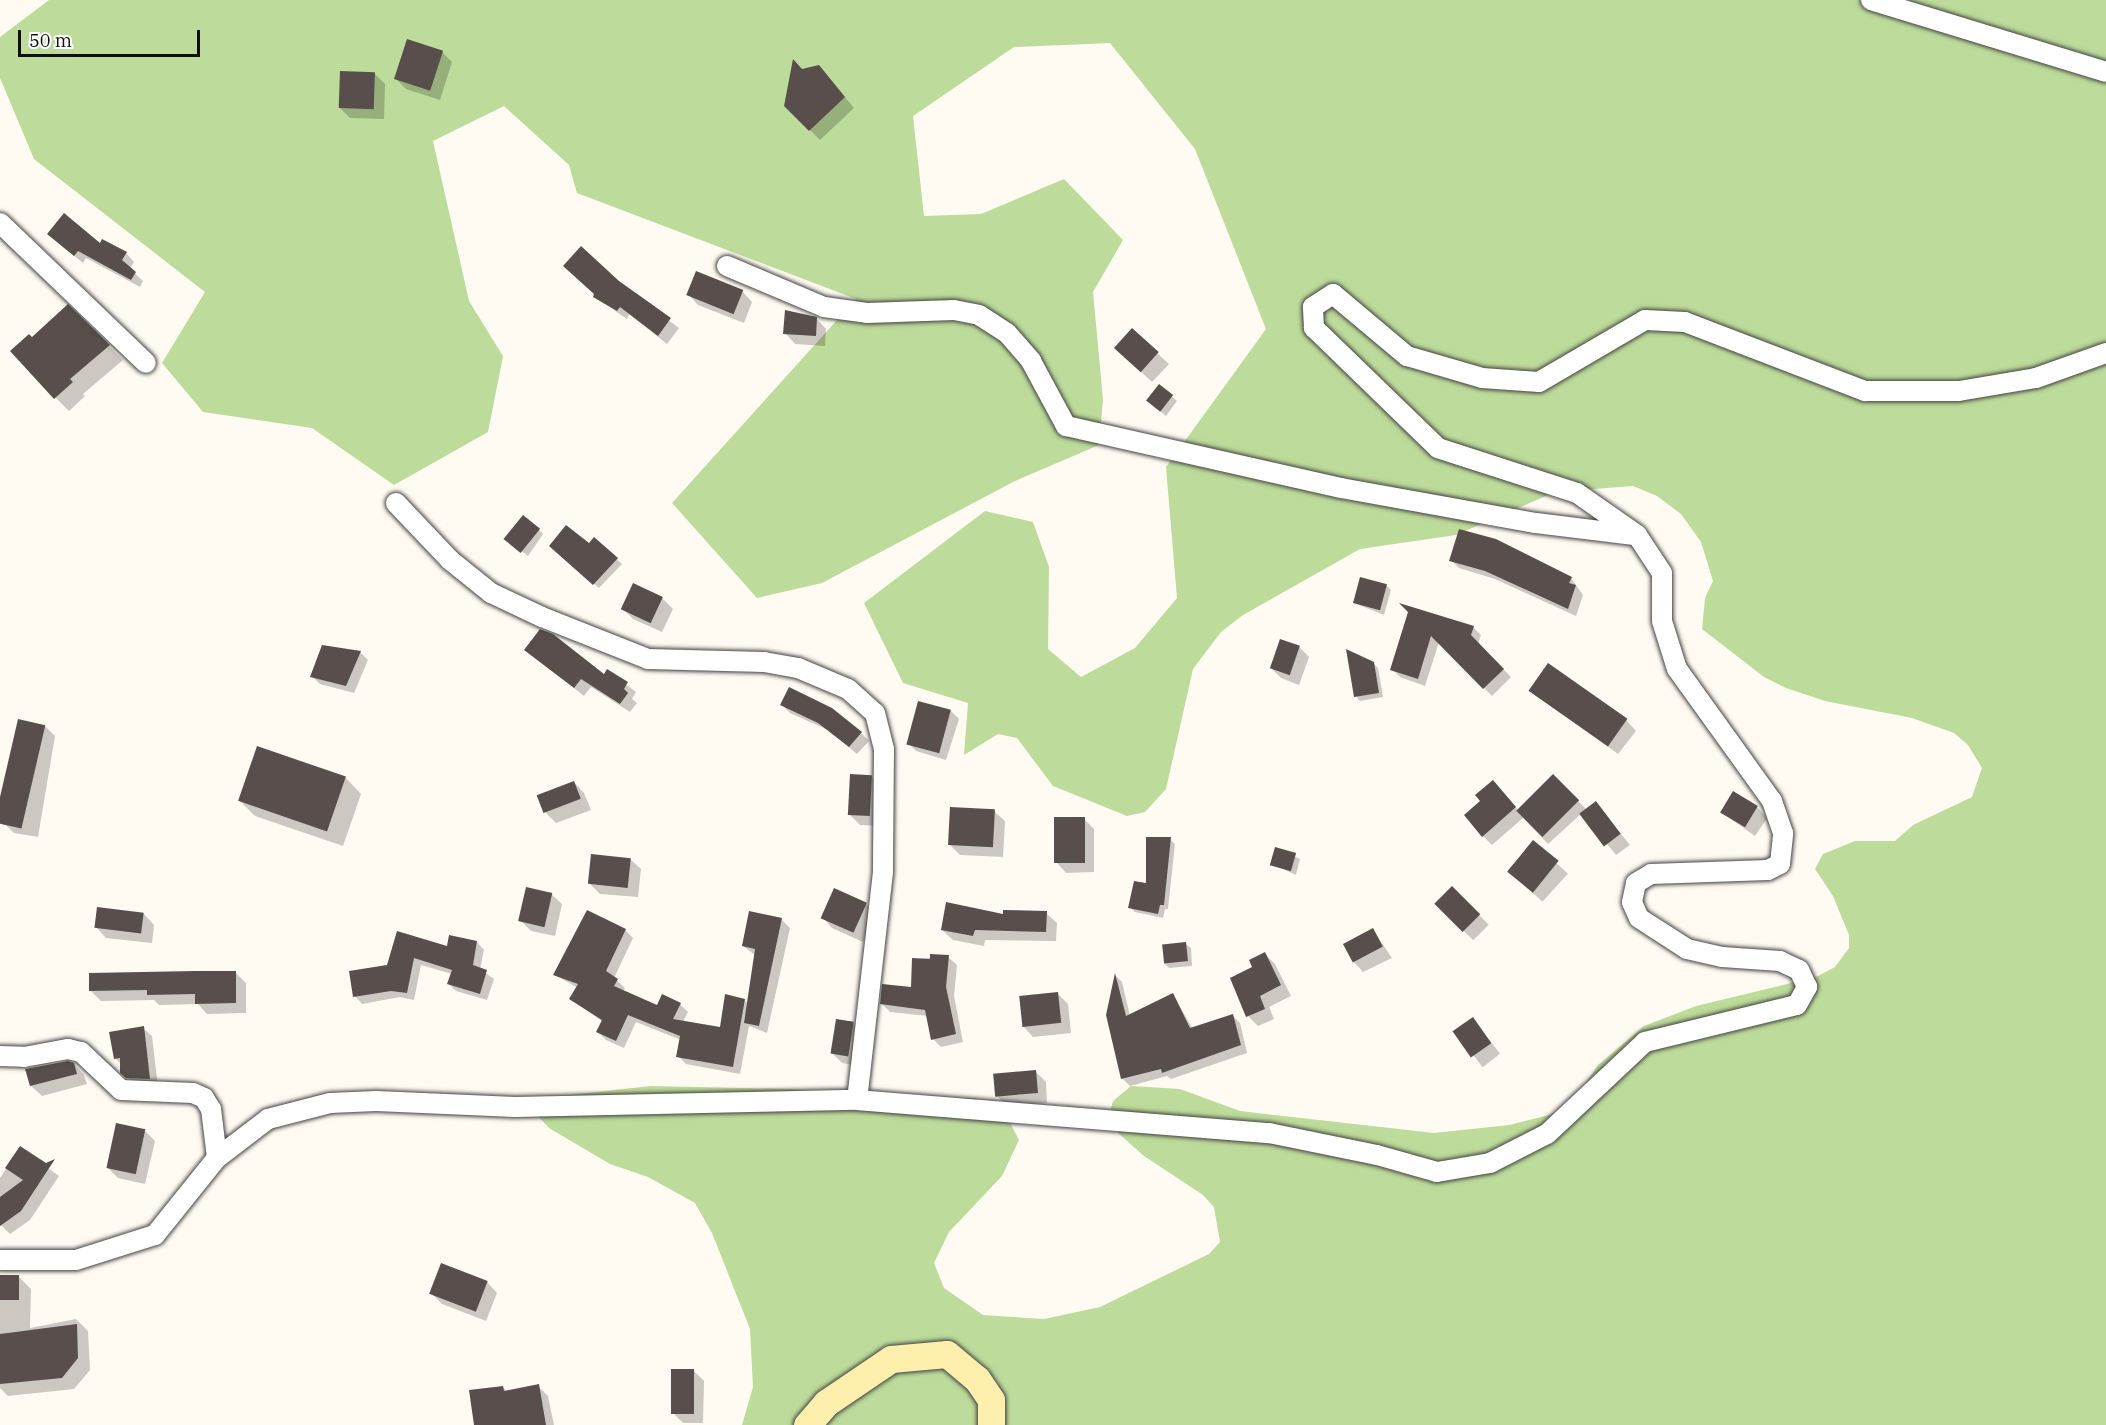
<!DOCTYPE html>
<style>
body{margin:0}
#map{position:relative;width:2106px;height:1425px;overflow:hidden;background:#fffbf2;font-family:"IBM Plex Serif",serif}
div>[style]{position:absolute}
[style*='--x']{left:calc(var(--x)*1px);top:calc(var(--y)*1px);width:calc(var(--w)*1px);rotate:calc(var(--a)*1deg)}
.forest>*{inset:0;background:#bddb9a}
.shadow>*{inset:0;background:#0003;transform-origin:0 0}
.building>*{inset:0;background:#584f4c;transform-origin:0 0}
.roads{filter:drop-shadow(0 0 2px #424242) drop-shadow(0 0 2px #424242)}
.street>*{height:20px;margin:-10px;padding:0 10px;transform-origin:10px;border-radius:10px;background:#fff}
.secondary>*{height:27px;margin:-13.5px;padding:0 13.5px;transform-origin:13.5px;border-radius:13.5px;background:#ffefad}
span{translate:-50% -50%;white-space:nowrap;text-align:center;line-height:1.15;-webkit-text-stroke:6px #fff;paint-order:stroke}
.scale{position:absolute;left:18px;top:30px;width:182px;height:27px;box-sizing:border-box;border:3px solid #0f0f0f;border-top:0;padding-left:8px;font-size:18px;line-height:21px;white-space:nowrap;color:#0f0f0f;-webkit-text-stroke:4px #fff;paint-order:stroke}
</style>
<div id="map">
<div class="forest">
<div style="clip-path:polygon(49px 0,2106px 0,2106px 1425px,742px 1425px,753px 1387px,750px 1329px,712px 1233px,695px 1203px,648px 1177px,610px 1164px,549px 1128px,537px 1115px,540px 1098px,651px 1086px,793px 1089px,842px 1097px,975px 1098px,1005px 1113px,1019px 1140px,1002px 1176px,949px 1232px,934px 1263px,944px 1288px,983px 1315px,1044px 1319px,1100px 1307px,1209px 1254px,1220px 1242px,1214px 1207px,1203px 1195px,1144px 1156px,1118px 1133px,1109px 1115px,1113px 1101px,1131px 1086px,1180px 1089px,1240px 1111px,1434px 1133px,1509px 1125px,1553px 1114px,1573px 1104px,1597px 1066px,1644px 1026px,1696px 1006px,1816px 977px,1835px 967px,1849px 948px,1849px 935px,1833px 896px,1815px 869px,1823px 854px,1855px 841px,1895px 841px,1913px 825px,1972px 797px,1982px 768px,1968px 745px,1954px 733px,1912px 718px,1825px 701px,1786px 688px,1764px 677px,1702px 629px,1705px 598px,1713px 581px,1701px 542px,1681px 514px,1657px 496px,1633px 486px,1555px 492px,1456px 535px,1360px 549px,1243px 615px,1221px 632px,1193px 669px,1166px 789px,1145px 812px,1127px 816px,1053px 786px,1017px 738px,998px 734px,964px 755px,968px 703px,903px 683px,864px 603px,985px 511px,1033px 522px,1049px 567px,1048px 649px,1081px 677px,1135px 648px,1177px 598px,1166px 467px,1266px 329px,1195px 149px,1110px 43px,1014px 47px,913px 116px,924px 216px,981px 214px,1064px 179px,1123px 240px,1093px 292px,1103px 399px,1099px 445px,1015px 481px,822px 583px,757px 598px,672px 503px,856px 299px,577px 193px,569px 165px,504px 106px,433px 141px,469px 301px,503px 356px,488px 432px,394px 485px,312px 428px,203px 412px,162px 363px,205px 292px,34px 159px,0 78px,0 37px)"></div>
</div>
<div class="shadow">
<div style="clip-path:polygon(442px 52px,452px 62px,440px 100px,406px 89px,396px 79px)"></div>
<div style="clip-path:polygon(819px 66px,854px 108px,820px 140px,785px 105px,802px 70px)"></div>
<div style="clip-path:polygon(375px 74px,385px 84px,384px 119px,350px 118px,340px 108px)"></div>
<div style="clip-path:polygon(57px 242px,101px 245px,126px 253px,134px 262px,130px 269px,143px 281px,140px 287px,86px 258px,83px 263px)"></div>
<div style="clip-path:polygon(618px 282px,679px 328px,667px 344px,629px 314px,627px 319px,595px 297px)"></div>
<div style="clip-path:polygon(742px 291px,752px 302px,744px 323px,698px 305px,688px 294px)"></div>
<div style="clip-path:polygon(68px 306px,123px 360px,83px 394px,85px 396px,69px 411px,55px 397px,32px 339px)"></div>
<div style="clip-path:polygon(816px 318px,826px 329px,825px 346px,795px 344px,785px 333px)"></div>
<div style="clip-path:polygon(1132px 330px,1169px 364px,1152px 382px,1126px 358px)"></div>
<div style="clip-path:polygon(1159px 386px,1177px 401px,1166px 416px,1153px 405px)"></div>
<div style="clip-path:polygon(539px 530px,543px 534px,528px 556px,507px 540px)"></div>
<div style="clip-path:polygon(594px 539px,622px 564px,599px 588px,555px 550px,589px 545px)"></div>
<div style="clip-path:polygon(1451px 560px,1571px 578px,1583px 595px,1576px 616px,1495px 579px,1459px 568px)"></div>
<div style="clip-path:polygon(1386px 585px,1391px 590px,1384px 615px,1354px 603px)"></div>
<div style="clip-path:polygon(662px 598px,673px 609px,662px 632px,633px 619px,623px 609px)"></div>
<div style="clip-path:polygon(1410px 612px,1473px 627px,1481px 635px,1478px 644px,1511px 677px,1492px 696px,1439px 642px,1425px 686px,1400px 677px,1392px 669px)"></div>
<div style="clip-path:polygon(1299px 647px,1309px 657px,1299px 685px,1281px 678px,1271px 668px)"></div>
<div style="clip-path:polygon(526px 650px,604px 676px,608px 671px,636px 692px,632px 699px,637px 703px,630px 712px,591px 687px,584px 696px)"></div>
<div style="clip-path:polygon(360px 652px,368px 660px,354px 693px,320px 684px,312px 676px)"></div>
<div style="clip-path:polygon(1373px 663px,1378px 668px,1383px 697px,1360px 701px,1356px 696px)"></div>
<div style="clip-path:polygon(1530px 690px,1626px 720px,1636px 731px,1618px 754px)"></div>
<div style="clip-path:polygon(919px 703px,951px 711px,959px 719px,946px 760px,916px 751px,908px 743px)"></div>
<div style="clip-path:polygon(782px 705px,861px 733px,869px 741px,857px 754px,828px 730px,790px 713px)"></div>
<div style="clip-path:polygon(19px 721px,45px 726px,55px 736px,38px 837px,14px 833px,4px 823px)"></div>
<div style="clip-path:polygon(258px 748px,346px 778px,361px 794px,343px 846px,255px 816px,239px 800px)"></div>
<div style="clip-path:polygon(871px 776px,882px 787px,881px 826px,860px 825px,849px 814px)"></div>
<div style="clip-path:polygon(1553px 776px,1587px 810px,1596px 803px,1630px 845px,1616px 855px,1582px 813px,1548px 844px,1523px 818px,1492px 845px,1483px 836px,1502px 791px,1518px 810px)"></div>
<div style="clip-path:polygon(574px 782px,584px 793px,591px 810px,556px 823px,546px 813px,539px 796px)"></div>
<div style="clip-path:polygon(1757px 807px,1767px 818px,1755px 836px,1721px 812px)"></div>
<div style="clip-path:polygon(994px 811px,1005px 821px,1003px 857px,960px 855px,950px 845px)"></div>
<div style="clip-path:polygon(1084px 819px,1094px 829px,1094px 872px,1066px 873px,1056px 862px)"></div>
<div style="clip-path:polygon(1170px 839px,1175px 844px,1168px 909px,1165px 909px,1163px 918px,1135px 912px,1130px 907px,1147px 885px)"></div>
<div style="left:1533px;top:842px;width:47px;height:38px;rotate:42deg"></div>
<div style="clip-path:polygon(1276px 849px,1300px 859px,1296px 875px,1272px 864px)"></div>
<div style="clip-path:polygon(630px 859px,641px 869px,638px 897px,600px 894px,590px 884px)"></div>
<div style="left:1452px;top:888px;width:52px;height:22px;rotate:45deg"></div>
<div style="clip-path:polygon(551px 894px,562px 904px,555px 936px,531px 931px,521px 921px)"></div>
<div style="clip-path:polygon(866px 904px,876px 915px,863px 942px,832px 928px,822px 917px)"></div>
<div style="clip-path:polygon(1046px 913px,1057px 923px,1056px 941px,985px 940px,984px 946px,953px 940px,942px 930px,1005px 916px)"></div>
<div style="clip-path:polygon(144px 914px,154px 925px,152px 943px,106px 938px,96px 927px)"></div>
<div style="clip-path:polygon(781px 919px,790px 928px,767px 1033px,749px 1026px,740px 1074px,686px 1064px,678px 1056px,681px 1040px,636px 1022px,624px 1048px,606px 1040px,598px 1032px,603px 1022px,571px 999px,578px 988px,555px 975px,625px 930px,633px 938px,614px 978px,625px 988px,623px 992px,658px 1007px,680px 1004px,688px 1012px,683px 1022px,721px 1029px,744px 1000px,748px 1004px,755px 955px,743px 946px)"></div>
<div style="clip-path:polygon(1373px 930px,1392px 958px,1363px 972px,1353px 961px)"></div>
<div style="clip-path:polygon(398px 933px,448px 948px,477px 942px,484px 950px,480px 969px,494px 979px,487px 1000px,456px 991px,449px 984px,452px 974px,421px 965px,414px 1000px,400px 997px,362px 1004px,355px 996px,388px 967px)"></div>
<div style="clip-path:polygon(1186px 944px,1191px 948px,1192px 966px,1169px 968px,1164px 963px)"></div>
<div style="clip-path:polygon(1265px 954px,1275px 964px,1291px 996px,1269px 1007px,1274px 1019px,1258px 1026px,1248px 1016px,1254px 968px)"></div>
<div style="clip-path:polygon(948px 957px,957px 965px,954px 996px,963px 1042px,941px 1047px,933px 1039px,928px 1016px,890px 1012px,882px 1004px,913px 989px,914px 959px)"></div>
<div style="clip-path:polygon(235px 972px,246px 983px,246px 1013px,207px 1014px,198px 1004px,159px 1005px,154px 1000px,101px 1001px,91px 991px)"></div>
<div style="clip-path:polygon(1116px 976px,1122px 982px,1130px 1016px,1173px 995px,1193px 1029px,1233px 1016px,1240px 1023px,1247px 1053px,1171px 1079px,1167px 1076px,1130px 1086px,1122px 1078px)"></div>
<div style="clip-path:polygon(1058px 994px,1068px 1004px,1071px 1033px,1033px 1037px,1023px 1026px)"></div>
<div style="left:1473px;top:1019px;width:44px;height:22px;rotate:52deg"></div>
<div style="clip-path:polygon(853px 1023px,863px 1034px,860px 1066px,842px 1063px,832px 1053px)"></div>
<div style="clip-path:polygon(143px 1028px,152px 1036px,158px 1087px,136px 1086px,122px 1072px,122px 1065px,115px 1058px)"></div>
<div style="clip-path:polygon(74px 1064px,84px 1075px,87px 1084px,42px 1096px,31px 1086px,27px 1070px)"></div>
<div style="clip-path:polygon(1035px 1071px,1046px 1082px,1047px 1103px,1007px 1106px,997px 1096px)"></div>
<div style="clip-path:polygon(145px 1131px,155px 1141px,145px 1184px,118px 1178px,108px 1168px)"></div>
<div style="clip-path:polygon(20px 1148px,59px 1176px,30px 1220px,10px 1234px,0 1224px,0 1178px)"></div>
<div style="clip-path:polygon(19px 1277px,31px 1289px,30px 1328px,76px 1319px,88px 1331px,90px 1370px,74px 1389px,8px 1396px,0 1388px,0 1278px)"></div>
<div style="clip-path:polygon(487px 1282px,497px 1293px,486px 1321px,442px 1304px,431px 1293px)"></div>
<div style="clip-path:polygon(693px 1370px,704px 1381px,703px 1423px,683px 1423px,673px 1413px)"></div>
<div style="clip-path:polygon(538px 1386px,548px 1396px,554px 1425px,476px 1425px,503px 1387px,507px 1392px)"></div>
</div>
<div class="building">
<div style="left:407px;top:39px;width:38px;height:42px;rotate:18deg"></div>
<div style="clip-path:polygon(793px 59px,802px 69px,819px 65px,845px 97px,809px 131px,784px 106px)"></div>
<div style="left:340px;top:71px;width:35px;height:37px;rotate:2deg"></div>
<div style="clip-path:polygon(64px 213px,100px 243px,102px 239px,127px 252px,122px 260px,136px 272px,131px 280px,78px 251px,74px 256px,47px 234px)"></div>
<div style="clip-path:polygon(581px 246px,619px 281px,671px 318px,658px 336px,620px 307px,617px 311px,593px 297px,594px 294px,563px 266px)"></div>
<div style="left:696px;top:271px;width:51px;height:26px;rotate:22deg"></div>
<div style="clip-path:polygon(68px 304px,110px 345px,70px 379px,73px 382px,54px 399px,10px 351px,29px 334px,32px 337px)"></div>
<div style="clip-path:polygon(785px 310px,817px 317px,816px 336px,783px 334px)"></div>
<div style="left:1132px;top:328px;width:36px;height:27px;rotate:42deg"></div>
<div style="left:1159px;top:384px;width:18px;height:21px;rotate:38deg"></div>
<div style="left:523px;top:515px;width:22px;height:31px;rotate:39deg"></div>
<div style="clip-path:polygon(566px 525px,589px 543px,594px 537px,618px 558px,593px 585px,549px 546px)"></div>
<div style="clip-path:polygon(1459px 529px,1496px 539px,1572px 577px,1569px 583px,1576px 585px,1568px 609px,1485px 571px,1449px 561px)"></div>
<div style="left:1360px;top:577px;width:28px;height:27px;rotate:15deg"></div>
<div style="left:633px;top:583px;width:33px;height:29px;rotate:25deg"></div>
<div style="clip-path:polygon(1399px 603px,1474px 626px,1471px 635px,1504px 669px,1483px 689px,1431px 636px,1418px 679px,1390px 670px,1408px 612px)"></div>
<div style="clip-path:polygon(540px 629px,553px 634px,604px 674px,607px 669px,628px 682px,624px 689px,628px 693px,620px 704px,581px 679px,574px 688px,524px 650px)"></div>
<div style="left:1280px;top:639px;width:21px;height:31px;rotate:19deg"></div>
<div style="clip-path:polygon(322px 645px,361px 651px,346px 686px,310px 677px)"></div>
<div style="clip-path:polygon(1346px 649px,1374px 662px,1379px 693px,1354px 697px)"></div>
<div style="left:1548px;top:663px;width:97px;height:34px;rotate:35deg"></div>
<div style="clip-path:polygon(789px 687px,832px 708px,862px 732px,849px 747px,818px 723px,780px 705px)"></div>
<div style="left:918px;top:701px;width:34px;height:45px;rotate:15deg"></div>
<div style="left:18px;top:719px;width:28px;height:106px;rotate:13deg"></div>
<div style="left:257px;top:746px;width:94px;height:58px;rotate:19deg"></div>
<div style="left:850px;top:774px;width:22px;height:41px;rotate:3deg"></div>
<div style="left:1553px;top:774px;width:37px;height:52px;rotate:45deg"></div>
<div style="clip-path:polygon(1493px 780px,1516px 807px,1482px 837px,1464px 815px,1480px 801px,1475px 795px)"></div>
<div style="left:574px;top:781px;width:19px;height:40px;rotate:69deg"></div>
<div style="left:1733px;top:791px;width:29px;height:25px;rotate:31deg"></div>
<div style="left:1596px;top:801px;width:41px;height:21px;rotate:53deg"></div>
<div style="left:950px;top:807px;width:45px;height:38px;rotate:3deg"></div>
<div style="left:1054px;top:817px;width:31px;height:46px"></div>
<div style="clip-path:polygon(1146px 837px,1171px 837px,1164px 905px,1160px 905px,1158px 914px,1128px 908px,1134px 881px,1146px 883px)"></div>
<div style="left:1533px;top:840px;width:33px;height:41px;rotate:39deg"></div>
<div style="left:1275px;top:847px;width:22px;height:19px;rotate:16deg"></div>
<div style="left:591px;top:854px;width:40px;height:30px;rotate:6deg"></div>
<div style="left:1452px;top:886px;width:40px;height:25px;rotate:45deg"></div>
<div style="left:526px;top:887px;width:27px;height:35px;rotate:13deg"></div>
<div style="left:834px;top:888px;width:36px;height:33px;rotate:24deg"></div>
<div style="clip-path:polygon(946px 902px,1003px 914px,1003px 910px,1047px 911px,1046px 932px,975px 930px,973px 936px,941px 930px)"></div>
<div style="left:97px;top:907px;width:47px;height:21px;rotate:7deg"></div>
<div style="clip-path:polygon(587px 910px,626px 929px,606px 971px,618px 979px,614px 986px,657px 1005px,662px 994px,681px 1003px,673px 1019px,720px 1027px,725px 994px,745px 999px,733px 1067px,676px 1057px,680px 1036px,628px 1015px,616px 1041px,596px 1032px,602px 1020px,569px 999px,578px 984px,553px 975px)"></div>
<div style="clip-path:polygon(749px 911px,782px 918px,759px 1026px,744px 1023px,755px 949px,742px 946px)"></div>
<div style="left:1373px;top:928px;width:21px;height:34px;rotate:62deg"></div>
<div style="clip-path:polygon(397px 931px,447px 946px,449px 935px,477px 941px,473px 965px,487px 970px,480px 994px,447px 984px,452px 970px,414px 958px,407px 993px,391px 991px,353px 997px,349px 971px,387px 965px)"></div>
<div style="left:1186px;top:942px;width:19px;height:24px;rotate:84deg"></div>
<div style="clip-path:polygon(1265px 952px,1281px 985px,1260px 996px,1265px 1009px,1246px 1017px,1230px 978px,1252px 967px,1249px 960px)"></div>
<div style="clip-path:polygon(930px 954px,949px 955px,946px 987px,956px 1034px,931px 1040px,925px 1010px,880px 1004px,882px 984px,911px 987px,912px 958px,930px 959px)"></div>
<div style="clip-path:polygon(195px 971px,236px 971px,236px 1003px,195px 1004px,195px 994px,147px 995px,147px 990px,89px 991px,89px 973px)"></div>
<div style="clip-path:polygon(1115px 973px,1126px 1016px,1173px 993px,1190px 1028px,1233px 1014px,1241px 1045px,1162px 1073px,1161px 1069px,1121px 1079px,1106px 1015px)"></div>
<div style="left:1058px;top:992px;width:31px;height:39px;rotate:84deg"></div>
<div style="left:1473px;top:1017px;width:32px;height:25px;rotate:55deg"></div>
<div style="left:836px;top:1019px;width:18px;height:35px;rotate:9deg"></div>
<div style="clip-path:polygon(144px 1026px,150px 1079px,126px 1078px,120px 1073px,120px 1058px,114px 1059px,109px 1032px)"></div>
<div style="clip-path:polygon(68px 1061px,74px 1063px,77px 1074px,30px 1086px,25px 1069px)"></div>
<div style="left:1036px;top:1070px;width:23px;height:43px;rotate:85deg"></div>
<div style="left:116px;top:1123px;width:30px;height:46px;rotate:12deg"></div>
<div style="clip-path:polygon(20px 1146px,46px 1163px,55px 1159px,21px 1211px,0 1226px,0 1197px,23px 1180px,5px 1168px)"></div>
<div style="left:441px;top:1263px;width:50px;height:33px;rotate:21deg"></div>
<div style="left:0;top:1275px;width:19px;height:25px"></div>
<div style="clip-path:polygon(77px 1324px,78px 1358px,62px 1378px,0 1384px,0 1334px)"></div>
<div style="left:671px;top:1369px;width:23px;height:45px"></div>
<div style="clip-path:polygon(539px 1384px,546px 1425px,474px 1425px,469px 1390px,503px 1386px,504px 1391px)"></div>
</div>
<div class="roads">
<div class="street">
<div style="--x:1871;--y:0;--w:246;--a:17"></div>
<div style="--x:0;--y:223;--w:202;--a:43.8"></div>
<div style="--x:727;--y:266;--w:105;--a:22.9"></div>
<div style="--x:824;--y:307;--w:43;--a:7.9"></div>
<div style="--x:867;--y:313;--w:87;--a:-2"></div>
<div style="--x:954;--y:310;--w:25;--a:11"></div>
<div style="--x:979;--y:315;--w:33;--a:33"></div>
<div style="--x:1007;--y:333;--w:37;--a:49"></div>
<div style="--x:1031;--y:361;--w:74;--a:61.7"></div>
<div style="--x:1066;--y:426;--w:282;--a:12.7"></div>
<div style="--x:1341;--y:488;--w:198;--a:10.2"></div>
<div style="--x:1536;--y:523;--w:99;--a:7"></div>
<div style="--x:396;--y:503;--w:79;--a:46.5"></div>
<div style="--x:450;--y:560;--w:53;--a:38.8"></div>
<div style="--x:491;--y:593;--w:56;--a:25.2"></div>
<div style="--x:542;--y:617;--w:114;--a:21.6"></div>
<div style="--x:648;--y:659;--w:116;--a:1.5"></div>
<div style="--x:764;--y:662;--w:35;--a:10"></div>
<div style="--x:798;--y:668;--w:54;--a:22.8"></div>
<div style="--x:848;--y:689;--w:36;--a:42"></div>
<div style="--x:875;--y:713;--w:37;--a:76"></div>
<div style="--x:884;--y:749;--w:123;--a:90.5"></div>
<div style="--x:883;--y:872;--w:229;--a:96.5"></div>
<div style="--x:0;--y:1056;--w:24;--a:2"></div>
<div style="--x:24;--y:1057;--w:45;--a:-10.3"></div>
<div style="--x:68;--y:1049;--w:13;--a:13"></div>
<div style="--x:81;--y:1052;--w:55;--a:43.5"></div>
<div style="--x:121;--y:1090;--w:72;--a:2.4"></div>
<div style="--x:193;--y:1093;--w:12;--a:24"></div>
<div style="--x:204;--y:1098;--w:13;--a:58"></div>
<div style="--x:211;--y:1109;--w:49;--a:83"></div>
<div style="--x:0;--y:1260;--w:76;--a:0"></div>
<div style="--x:76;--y:1260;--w:83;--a:-17.6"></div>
<div style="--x:155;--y:1235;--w:99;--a:-51.2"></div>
<div style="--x:217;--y:1158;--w:64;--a:-37.4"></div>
<div style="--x:268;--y:1119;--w:64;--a:-14.5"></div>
<div style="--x:330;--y:1103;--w:46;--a:-2.5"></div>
<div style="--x:376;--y:1101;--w:139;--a:2.5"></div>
<div style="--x:515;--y:1107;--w:342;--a:-1.2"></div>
<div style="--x:857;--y:1100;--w:413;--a:4.6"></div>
<div style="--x:1269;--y:1133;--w:110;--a:11.5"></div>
<div style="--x:1377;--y:1155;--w:62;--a:15.8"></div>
<div style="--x:1437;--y:1172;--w:54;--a:-9.6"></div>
<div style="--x:1490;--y:1163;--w:64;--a:-27"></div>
<div style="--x:1547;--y:1134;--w:134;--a:-43.2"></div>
<div style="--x:1645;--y:1042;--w:156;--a:-13.7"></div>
<div style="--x:1797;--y:1005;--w:21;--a:-61"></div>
<div style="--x:1807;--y:987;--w:19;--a:-115"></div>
<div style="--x:1799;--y:970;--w:21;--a:-155"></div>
<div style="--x:1780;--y:961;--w:58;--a:-176.1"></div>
<div style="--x:1722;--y:957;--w:36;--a:-167"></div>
<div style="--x:1687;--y:949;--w:57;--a:-147.1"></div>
<div style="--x:1639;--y:918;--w:17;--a:-114"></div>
<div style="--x:1632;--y:902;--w:19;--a:-78"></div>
<div style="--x:1636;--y:883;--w:17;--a:-31"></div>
<div style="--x:1651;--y:874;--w:117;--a:-2"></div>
<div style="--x:1768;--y:870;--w:13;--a:-27"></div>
<div style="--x:1780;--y:864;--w:31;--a:-84"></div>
<div style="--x:1783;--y:833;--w:34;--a:-109"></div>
<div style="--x:1772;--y:801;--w:163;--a:-125.7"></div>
<div style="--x:1677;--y:669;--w:50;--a:-107.4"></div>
<div style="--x:1662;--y:621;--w:48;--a:-90"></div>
<div style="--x:1662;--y:573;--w:45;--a:-123.3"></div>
<div style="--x:1637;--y:535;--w:73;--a:-145"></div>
<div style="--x:1577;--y:493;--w:146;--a:-162.1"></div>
<div style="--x:1438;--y:448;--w:173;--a:-135.9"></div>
<div style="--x:1314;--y:328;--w:21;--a:-93"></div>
<div style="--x:1313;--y:307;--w:24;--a:-33"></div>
<div style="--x:1333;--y:294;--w:97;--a:40"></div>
<div style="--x:1407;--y:356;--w:78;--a:16.3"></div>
<div style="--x:1482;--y:378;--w:57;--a:4"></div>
<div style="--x:1539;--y:382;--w:123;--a:-30.3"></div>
<div style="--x:1645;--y:320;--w:40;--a:2.9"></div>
<div style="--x:1685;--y:322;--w:193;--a:21"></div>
<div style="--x:1865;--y:391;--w:94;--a:0"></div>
<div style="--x:1959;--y:391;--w:78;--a:-9.6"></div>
<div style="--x:2036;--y:378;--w:74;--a:-19.7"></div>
</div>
<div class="secondary">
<div style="--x:807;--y:1425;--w:29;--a:-49"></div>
<div style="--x:826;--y:1403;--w:78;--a:-34.1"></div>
<div style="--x:891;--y:1359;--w:56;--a:-5.1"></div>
<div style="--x:947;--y:1354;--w:39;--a:40"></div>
<div style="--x:977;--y:1379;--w:25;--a:56"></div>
<div style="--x:991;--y:1400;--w:25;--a:90"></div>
</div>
</div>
<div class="scale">50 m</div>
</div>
